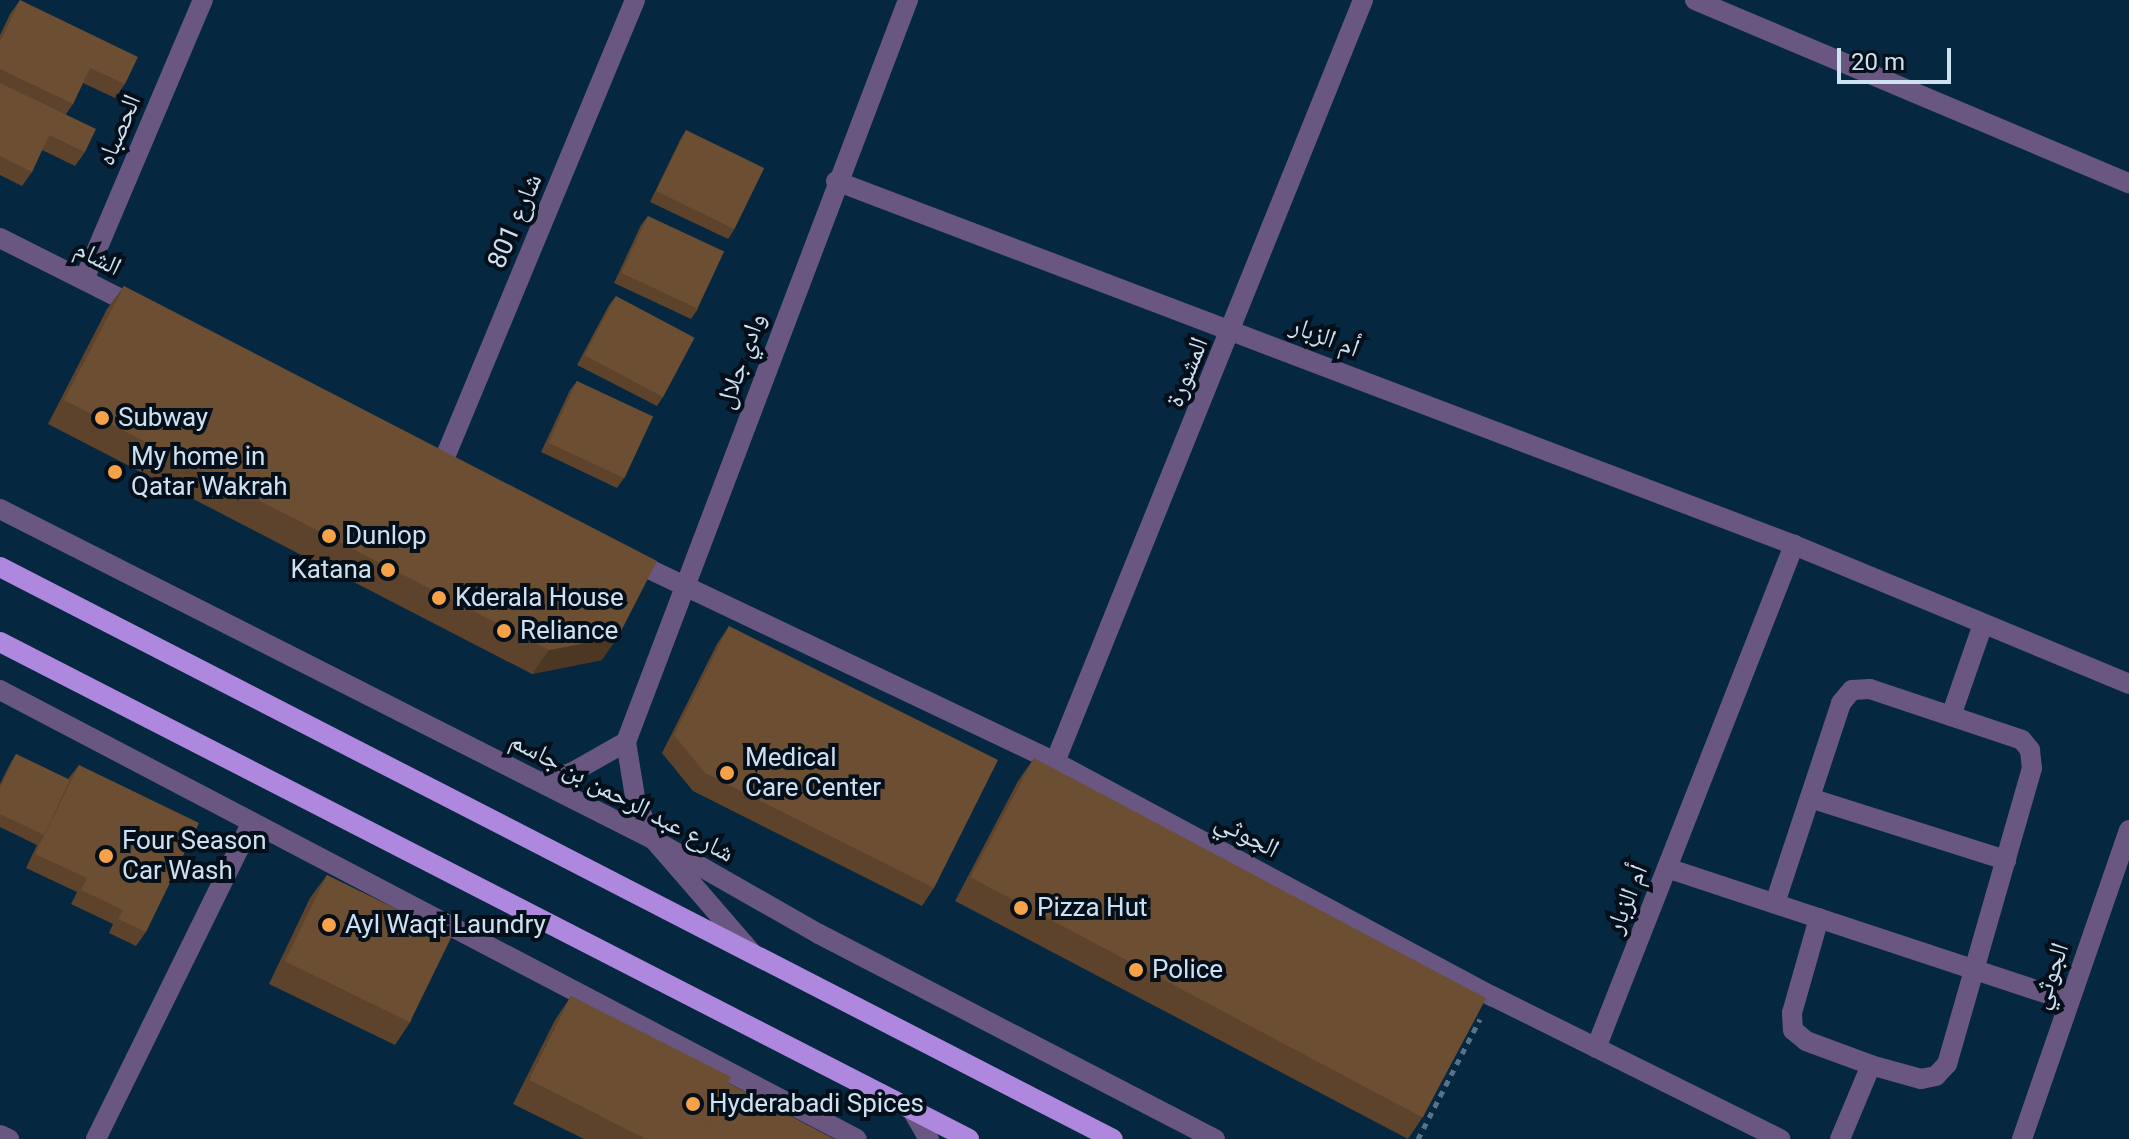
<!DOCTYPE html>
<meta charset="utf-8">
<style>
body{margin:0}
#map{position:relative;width:2129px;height:1139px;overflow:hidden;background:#05273f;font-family:Roboto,"Noto Naskh Arabic",sans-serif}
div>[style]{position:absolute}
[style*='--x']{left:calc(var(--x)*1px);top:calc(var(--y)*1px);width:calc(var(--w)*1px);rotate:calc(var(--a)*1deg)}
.path>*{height:5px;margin-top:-2.5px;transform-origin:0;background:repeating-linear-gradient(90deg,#577387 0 6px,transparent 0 12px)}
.minor>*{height:20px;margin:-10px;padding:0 10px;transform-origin:10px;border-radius:10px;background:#695781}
.major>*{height:20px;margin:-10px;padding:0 10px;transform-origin:10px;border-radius:10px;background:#ae87de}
.wall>*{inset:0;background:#5d432b}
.shaded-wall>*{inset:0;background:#4c3723}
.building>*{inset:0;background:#6c4e32;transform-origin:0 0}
.dots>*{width:22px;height:22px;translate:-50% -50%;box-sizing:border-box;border:4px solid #040f1a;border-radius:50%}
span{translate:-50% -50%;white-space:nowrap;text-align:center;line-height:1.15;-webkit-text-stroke:8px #040f1a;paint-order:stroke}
.street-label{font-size:26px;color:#cee1f0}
.poi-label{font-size:26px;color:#cee1f0}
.left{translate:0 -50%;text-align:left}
.right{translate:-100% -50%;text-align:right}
.scale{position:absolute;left:1837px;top:48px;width:114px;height:36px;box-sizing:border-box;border:4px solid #cee1f0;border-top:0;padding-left:10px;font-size:24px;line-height:28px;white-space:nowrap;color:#cee1f0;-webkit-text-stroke:6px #040f1a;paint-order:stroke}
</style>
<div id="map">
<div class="path">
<div style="--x:1418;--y:1139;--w:135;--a:-62.7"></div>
</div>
<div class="minor">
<div style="--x:1695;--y:0;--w:471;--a:22.9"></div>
<div style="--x:836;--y:181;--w:1025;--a:20.8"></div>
<div style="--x:1794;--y:545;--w:363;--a:22.5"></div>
<div style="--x:0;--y:238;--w:156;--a:26.7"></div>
<div style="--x:84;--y:280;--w:304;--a:-67"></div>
<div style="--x:443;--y:462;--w:500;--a:-67.43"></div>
<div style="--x:0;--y:509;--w:733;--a:26.84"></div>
<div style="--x:654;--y:840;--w:190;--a:29.7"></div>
<div style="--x:819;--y:934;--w:446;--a:27.4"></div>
<div style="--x:630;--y:560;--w:471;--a:25.4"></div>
<div style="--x:1055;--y:762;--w:496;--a:28.2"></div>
<div style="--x:1492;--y:996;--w:322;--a:26.4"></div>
<div style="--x:0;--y:690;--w:967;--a:27.65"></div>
<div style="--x:1951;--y:716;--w:97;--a:-70.8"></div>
<div style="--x:1055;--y:762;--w:822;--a:-67.99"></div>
<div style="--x:541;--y:782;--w:31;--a:-17"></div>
<div style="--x:571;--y:773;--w:63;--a:-29.4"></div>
<div style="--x:1810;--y:798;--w:206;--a:17.6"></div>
<div style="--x:1667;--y:868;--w:423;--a:18.3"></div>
<div style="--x:1775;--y:903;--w:211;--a:-71.7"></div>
<div style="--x:1841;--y:703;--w:17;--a:-50"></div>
<div style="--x:1852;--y:690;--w:18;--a:-3"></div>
<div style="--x:1870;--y:689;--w:160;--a:18.5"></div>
<div style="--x:2022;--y:740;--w:13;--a:51"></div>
<div style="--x:2030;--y:750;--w:18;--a:84"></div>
<div style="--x:2032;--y:768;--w:308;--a:106"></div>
<div style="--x:1947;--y:1064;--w:16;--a:133"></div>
<div style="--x:1936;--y:1076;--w:15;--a:169"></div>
<div style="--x:1921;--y:1079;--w:52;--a:-164.4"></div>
<div style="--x:1819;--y:918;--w:99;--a:105.9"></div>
<div style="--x:1792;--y:1013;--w:17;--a:87"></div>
<div style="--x:1793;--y:1030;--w:17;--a:40"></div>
<div style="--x:1806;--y:1041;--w:69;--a:20.3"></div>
<div style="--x:1871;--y:1065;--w:80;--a:112.7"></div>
<div style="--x:752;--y:953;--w:150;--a:-130.9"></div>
<div style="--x:654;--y:840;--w:41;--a:-115.9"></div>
<div style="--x:636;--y:803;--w:62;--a:-99.3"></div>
<div style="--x:626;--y:742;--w:794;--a:-69.19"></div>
<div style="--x:1596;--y:1048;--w:541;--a:-68.51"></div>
<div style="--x:912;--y:1110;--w:34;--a:60"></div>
<div style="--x:0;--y:1135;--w:10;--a:24"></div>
<div style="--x:96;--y:1139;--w:353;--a:-63.8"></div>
<div style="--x:2022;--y:1139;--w:327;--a:-70.9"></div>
</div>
<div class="major">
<div style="--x:0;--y:567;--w:1251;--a:27.2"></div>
<div style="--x:0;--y:642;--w:1089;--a:27.15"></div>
</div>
<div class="wall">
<div style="clip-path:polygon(20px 0,125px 84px,115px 98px,83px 83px,73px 104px,66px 114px,85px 152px,75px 166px,42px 150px,32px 172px,22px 186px,0 175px,0 35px,10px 14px)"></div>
<div style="clip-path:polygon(686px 130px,734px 230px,728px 239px,650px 202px,680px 140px)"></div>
<div style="clip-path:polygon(648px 216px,698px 309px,691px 319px,614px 283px,641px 225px)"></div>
<div style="clip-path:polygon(124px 286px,602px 660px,532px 674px,48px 424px,107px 309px)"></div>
<div style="clip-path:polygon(616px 296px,663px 397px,657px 406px,577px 365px,609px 305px)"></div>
<div style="clip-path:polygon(577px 381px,624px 478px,617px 488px,541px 452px,570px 390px)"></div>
<div style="clip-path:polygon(729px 626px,934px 888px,922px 906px,693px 791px,662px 753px,717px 644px)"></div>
<div style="clip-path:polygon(16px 754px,68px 779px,79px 765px,146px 932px,136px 946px,109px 933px,113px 924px,71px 904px,77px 892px,26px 868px,37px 845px,0 827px,0 784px,10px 764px)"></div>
<div style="clip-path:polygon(1034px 758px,1424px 1115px,1408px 1139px,955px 901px,1018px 781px)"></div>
<div style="clip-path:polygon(327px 875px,411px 1021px,395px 1045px,269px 984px,310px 898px)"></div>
<div style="clip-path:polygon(571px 996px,728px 1083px,834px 1139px,584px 1139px,513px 1104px,555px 1020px)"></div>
</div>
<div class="shaded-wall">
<div style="clip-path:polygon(618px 637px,602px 660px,532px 674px,549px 650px)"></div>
</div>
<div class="building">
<div style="clip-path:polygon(20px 0,138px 57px,125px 84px,90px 68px,73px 104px,0 69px,0 42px)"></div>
<div style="clip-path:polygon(0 83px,96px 129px,85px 152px,49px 135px,32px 172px,0 156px)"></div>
<div style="left:686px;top:130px;width:87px;height:68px;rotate:26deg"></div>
<div style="left:648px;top:216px;width:84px;height:63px;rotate:25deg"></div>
<div style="clip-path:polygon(124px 286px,657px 561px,618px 637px,549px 650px,64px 400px)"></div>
<div style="left:616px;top:296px;width:89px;height:67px;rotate:28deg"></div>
<div style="left:577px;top:381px;width:84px;height:68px;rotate:25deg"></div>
<div style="clip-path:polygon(729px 626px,998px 760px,934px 888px,705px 773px,674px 735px)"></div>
<div style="clip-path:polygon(16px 754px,70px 780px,44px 835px,0 814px,0 788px)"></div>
<div style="left:1034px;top:758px;width:512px;height:135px;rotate:28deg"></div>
<div style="clip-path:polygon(79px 765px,199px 823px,146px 932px,118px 919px,123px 910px,81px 890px,87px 878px,35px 854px)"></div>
<div style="left:327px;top:875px;width:139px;height:96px;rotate:26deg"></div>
<div style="clip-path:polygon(571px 996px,731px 1077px,700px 1139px,646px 1139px,529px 1080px)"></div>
<div style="clip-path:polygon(728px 1083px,834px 1139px,700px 1139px)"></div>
</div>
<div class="dots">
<div style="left:102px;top:418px;background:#f7a149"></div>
<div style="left:115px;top:472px;background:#f7a149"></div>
<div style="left:329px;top:536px;background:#f7a149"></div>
<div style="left:388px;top:570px;background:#f7a149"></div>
<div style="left:439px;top:598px;background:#f7a149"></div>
<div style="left:504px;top:631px;background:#f7a149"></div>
<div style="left:727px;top:773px;background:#f7a149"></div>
<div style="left:106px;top:856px;background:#f7a149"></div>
<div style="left:1021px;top:908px;background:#f7a149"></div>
<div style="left:329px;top:925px;background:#f7a149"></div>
<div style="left:1136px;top:970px;background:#f7a149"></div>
<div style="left:693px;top:1104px;background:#f7a149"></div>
</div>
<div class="street-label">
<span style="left:119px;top:130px;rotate:-67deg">الحصباه</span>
<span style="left:515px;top:221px;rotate:-67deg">شارع 801</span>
<span style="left:98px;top:258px;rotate:27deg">الشام</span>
<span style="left:1325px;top:337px;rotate:21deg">أم الزبار</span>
<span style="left:741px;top:361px;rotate:-70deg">وادي جلال</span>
<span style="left:1187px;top:372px;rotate:-68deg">المشورة</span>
<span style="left:622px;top:797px;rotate:28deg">شارع عبد الرحمن بن جاسم</span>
<span style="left:1247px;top:835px;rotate:28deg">الجوثي</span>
<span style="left:1627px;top:899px;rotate:-68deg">أم الزبار</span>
<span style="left:2050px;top:976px;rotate:-71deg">الجوثي</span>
</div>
<div class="poi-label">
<span class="left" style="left:118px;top:418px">Subway</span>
<span class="left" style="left:131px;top:472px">My home in<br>Qatar Wakrah</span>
<span class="left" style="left:345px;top:536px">Dunlop</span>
<span class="right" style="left:372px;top:570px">Katana</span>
<span class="left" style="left:455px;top:598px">Kderala House</span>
<span class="left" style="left:520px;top:631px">Reliance</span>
<span class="left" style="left:745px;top:773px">Medical<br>Care Center</span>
<span class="left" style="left:122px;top:856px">Four Season<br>Car Wash</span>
<span class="left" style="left:1037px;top:908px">Pizza Hut</span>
<span class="left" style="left:345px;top:925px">Ayl Waqt Laundry</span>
<span class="left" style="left:1152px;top:970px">Police</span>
<span class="left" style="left:709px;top:1104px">Hyderabadi Spices</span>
</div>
<div class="scale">20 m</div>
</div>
